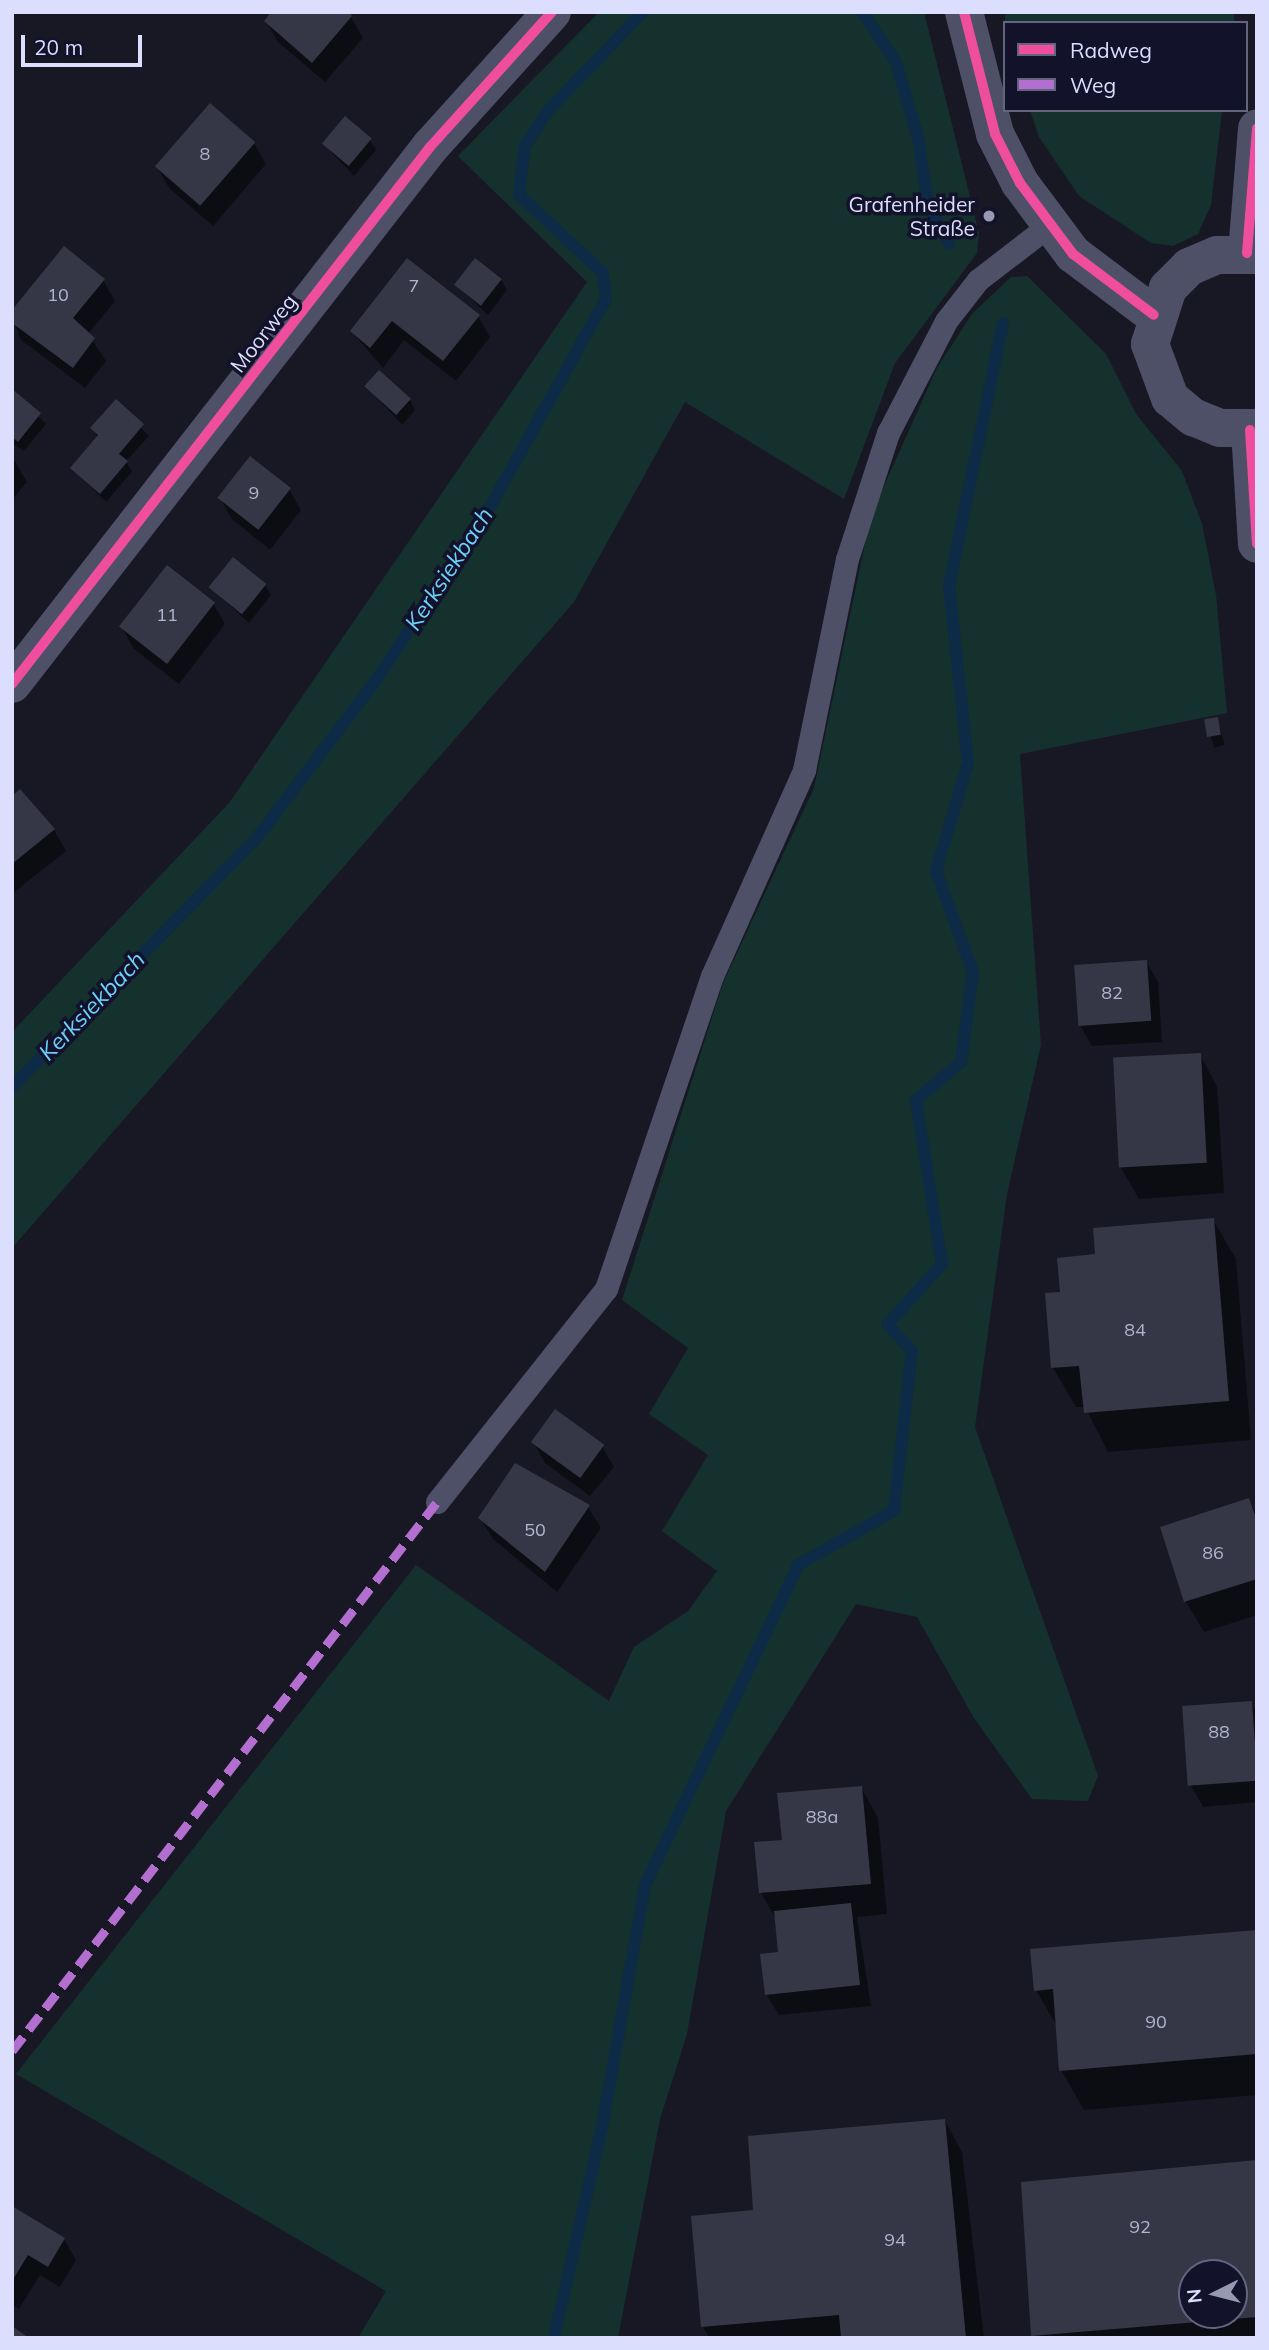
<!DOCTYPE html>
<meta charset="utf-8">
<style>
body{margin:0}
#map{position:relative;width:1269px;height:2350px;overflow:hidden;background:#181825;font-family:Mulish,sans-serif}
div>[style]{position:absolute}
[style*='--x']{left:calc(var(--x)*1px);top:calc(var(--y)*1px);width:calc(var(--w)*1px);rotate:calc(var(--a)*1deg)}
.green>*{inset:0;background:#15312d;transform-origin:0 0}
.shadow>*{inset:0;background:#0007;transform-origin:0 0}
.stream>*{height:12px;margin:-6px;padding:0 6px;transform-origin:6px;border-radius:6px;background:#0d2a46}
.building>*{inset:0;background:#363746;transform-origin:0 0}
.service>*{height:23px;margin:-11.5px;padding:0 11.5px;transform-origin:11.5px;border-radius:11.5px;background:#4d5066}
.minor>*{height:38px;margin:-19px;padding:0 19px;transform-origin:19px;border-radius:19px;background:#4d5066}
.quiet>*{height:9px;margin-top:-4.5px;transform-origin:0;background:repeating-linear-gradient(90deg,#b36fd0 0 18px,transparent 0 27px)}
.cycleway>*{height:10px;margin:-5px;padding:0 5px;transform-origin:5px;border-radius:5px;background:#ef4d9e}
.dots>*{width:19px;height:19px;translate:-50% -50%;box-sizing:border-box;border:4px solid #12122b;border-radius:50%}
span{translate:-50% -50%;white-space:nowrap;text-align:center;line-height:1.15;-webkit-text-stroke:7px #12122b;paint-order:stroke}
.number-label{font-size:18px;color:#b2b4d0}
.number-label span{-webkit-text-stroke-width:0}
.poi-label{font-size:21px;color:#dcdefe}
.right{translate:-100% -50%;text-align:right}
.street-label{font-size:21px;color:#dcdefe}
.water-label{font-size:23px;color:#6dd1fc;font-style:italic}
.frame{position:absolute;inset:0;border:14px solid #dcdefe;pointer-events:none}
.legend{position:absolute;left:1003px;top:21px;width:245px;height:91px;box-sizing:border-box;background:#12122b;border:2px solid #63647f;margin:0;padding:9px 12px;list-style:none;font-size:21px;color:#dcdefe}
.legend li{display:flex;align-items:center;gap:14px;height:35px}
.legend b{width:35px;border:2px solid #63647f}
.north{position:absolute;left:1178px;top:2259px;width:70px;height:70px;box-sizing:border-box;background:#12122b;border:2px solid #63647f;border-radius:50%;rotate:264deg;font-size:19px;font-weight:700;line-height:28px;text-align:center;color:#dcdefe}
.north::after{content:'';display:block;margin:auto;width:24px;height:32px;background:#9799b2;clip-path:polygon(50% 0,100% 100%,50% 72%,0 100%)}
.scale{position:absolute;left:21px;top:35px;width:121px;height:32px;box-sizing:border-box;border:4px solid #dcdefe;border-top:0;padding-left:9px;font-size:21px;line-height:24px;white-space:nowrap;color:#dcdefe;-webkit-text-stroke:5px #12122b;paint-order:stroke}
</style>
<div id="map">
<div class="green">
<div style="clip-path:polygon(599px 12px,924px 12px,979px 233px,977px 253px,895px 363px,844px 499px,685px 402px,574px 602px,12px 1248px,12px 1032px,229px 803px,587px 282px,458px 156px)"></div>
<div style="left:1005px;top:12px;width:229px;height:11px"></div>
<div style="clip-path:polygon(1030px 110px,1222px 110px,1211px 205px,1198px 234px,1173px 246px,1151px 243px,1079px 196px,1039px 137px)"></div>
<div style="clip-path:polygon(1027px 276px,1106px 354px,1136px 414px,1182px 471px,1202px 524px,1216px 595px,1227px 713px,1020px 754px,1041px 1045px,1007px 1194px,975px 1427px,1098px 1776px,1088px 1801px,1032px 1799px,974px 1718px,917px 1617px,856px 1604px,726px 1811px,687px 2034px,660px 2119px,618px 2338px,358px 2338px,386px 2291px,16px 2074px,416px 1565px,609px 1701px,634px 1647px,688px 1611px,717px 1571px,662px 1531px,708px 1455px,649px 1414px,688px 1348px,622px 1300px,723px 983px,814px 788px,871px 515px,937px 368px,972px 314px,1011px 277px)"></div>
</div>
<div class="shadow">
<div style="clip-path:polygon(351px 17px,363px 38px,325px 82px,278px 42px,266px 21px)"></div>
<div style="clip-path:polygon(370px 140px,376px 150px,354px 176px,323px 143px)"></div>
<div style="clip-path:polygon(254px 143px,266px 164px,213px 226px,169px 188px,157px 167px)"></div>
<div style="clip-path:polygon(407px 260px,478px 316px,490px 337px,456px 381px,404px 340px,383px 368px,352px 332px)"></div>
<div style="clip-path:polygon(103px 280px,115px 301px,88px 334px,106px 361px,85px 388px,20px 339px,12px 313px)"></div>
<div style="clip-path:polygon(501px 280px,507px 290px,488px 315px,456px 285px)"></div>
<div style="clip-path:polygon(366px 386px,410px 400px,415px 410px,402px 425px)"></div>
<div style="clip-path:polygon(12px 391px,46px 424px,24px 451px,12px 443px)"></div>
<div style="clip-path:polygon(116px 402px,149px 436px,126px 461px,132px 472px,106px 502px,72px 468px,98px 438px,93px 429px)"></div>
<div style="clip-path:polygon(12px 456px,27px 482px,12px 500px)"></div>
<div style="clip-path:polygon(289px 489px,301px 510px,270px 550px,232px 519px,220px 498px)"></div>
<div style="clip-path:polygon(265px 585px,271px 595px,249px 623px,210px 587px)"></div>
<div style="clip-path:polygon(213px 603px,225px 624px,179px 684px,134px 649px,122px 628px)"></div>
<div style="left:1217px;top:719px;width:27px;height:11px;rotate:73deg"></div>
<div style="clip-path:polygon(12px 798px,54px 830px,66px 851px,12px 894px)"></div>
<div style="clip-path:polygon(1146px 961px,1158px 982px,1162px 1042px,1092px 1046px,1080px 1025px)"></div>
<div style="clip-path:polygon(1200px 1055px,1217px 1086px,1224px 1193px,1139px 1199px,1121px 1168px)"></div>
<div style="clip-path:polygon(1213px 1220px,1236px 1259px,1251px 1440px,1108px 1452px,1085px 1407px,1076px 1407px,1053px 1368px,1062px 1294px,1097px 1256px)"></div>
<div style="clip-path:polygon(533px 1442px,602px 1446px,614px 1467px,590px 1496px,545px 1463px)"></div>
<div style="clip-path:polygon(565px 1491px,588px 1507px,601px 1528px,557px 1592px,493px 1539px,480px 1518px)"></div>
<div style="clip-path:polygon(1249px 1500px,1257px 1514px,1257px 1615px,1204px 1632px,1186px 1602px,1162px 1528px)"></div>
<div style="clip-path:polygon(1251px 1702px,1257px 1713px,1257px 1802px,1203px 1807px,1191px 1786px)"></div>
<div style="clip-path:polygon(861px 1787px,878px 1818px,887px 1914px,857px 1917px,871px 2006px,779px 2015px,766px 1994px,780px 1954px,777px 1921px,761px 1893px,784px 1842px)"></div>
<div style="clip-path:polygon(1257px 1931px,1257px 2095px,1084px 2110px,1061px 2070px,1058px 2028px,1036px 1990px)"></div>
<div style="clip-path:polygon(945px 2121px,962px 2152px,984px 2338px,709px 2338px,703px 2326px,756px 2211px)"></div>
<div style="clip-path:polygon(evenodd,1257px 2162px,1257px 2338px,1034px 2338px,1033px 2336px,1257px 2162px,1192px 2273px,1234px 2273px,1234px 2315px,1192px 2315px,1192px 2273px)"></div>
<div style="clip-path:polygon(12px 2208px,64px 2239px,76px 2260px,60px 2287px,40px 2275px,19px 2309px,12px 2305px)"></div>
</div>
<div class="stream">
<div style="--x:862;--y:12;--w:60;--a:55.8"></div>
<div style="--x:896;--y:62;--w:82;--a:73.8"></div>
<div style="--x:919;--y:141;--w:62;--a:82.5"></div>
<div style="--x:927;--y:202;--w:47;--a:62.4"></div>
<div style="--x:12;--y:1087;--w:348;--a:-45.5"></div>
<div style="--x:256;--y:839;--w:201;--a:-52.9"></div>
<div style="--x:377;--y:679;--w:214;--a:-56.8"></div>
<div style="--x:494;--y:500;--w:230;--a:-60.9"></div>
<div style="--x:606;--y:299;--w:26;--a:-97"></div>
<div style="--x:603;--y:273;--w:115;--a:-137.1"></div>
<div style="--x:519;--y:195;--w:49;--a:-83"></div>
<div style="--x:525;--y:146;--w:40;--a:-57.1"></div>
<div style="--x:547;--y:112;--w:139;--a:-46.2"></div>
<div style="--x:554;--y:2338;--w:216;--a:-77.2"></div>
<div style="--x:602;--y:2127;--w:246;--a:-79.9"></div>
<div style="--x:645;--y:1885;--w:355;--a:-64.4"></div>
<div style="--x:798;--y:1565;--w:110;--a:-29.4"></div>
<div style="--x:894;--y:1511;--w:161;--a:-83.6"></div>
<div style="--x:912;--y:1351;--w:36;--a:-132"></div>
<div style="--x:888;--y:1324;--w:81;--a:-48"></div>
<div style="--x:942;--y:1264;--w:166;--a:-99"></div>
<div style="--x:916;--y:1100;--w:59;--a:-40.2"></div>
<div style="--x:961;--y:1062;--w:91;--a:-82.4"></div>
<div style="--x:973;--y:972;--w:108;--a:-110.1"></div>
<div style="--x:936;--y:871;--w:113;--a:-73.5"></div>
<div style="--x:968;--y:763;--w:178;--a:-96.1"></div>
<div style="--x:949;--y:586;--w:268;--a:-78.4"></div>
</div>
<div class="building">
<div style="clip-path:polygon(271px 12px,349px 12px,352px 16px,312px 63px,264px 21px)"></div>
<div style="left:210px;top:103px;width:60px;height:84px;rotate:41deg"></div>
<div style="left:345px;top:116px;width:35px;height:36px;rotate:40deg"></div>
<div style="clip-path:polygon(64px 246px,105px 279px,73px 318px,95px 338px,73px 368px,12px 323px,12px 310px)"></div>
<div style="clip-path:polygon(407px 258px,480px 315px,443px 361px,392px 321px,370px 348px,350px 331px)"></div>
<div style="left:475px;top:258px;width:34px;height:34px;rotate:38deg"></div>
<div style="left:379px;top:370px;width:43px;height:22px;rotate:42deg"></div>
<div style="clip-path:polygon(12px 389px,41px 413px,18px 442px,12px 437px)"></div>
<div style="clip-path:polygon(116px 399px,144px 424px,119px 454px,128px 461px,100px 494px,70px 468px,98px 435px,90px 428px)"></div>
<div style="left:250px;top:456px;width:52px;height:53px;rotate:38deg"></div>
<div style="left:233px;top:557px;width:43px;height:39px;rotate:39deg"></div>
<div style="left:167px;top:565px;width:61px;height:78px;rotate:38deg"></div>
<div style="left:1218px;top:717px;width:18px;height:14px;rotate:81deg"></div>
<div style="clip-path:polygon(20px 789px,55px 829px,12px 864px,12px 796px)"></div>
<div style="left:1147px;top:960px;width:61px;height:73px;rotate:86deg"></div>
<div style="left:1201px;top:1053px;width:110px;height:88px;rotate:87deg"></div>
<div style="clip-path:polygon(1214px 1218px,1229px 1401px,1084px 1413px,1079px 1366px,1051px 1368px,1045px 1293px,1060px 1292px,1057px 1258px,1095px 1254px,1093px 1228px)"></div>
<div style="left:555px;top:1409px;width:61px;height:41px;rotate:36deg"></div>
<div style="clip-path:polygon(515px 1463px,590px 1505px,545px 1572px,478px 1518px)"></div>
<div style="clip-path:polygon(1249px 1498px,1257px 1521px,1257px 1579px,1184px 1602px,1160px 1527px)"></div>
<div style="left:1252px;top:1701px;width:80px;height:70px;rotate:86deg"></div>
<div style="clip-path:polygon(862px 1786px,871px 1884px,759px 1893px,754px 1842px,782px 1840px,777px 1793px)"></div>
<div style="clip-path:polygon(851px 1903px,860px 1985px,765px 1995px,760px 1954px,778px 1952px,774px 1911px)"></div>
<div style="clip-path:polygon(1257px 1930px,1257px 2054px,1059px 2071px,1053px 1989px,1034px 1991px,1030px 1949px)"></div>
<div style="clip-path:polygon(945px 2119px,966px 2338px,841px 2338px,839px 2315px,701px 2327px,691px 2216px,753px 2210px,748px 2136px)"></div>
<div style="clip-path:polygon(evenodd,1257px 2160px,1257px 2317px,1031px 2336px,1021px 2182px,1257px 2160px,1192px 2273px,1234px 2273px,1234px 2315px,1192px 2315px,1192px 2273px)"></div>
<div style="clip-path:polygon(12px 2206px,65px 2238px,48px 2267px,28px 2255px,12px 2281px)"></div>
<div style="clip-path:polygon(12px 2326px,29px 2338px,12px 2338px)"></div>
</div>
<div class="service">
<div style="--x:437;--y:1502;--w:272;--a:-51.6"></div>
<div style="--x:606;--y:1289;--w:330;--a:-71.3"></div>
<div style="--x:712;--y:976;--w:226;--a:-65.9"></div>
<div style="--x:804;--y:770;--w:215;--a:-78.5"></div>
<div style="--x:847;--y:559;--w:133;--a:-72"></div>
<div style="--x:888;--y:433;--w:126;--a:-62.6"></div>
<div style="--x:946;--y:321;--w:52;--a:-52"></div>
<div style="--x:978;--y:280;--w:88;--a:-37.6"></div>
</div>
<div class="minor">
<div style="--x:964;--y:12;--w:126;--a:75.7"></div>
<div style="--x:995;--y:134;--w:55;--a:63"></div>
<div style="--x:1020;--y:183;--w:89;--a:53.3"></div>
<div style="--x:1073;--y:254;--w:101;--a:37"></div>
<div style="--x:1247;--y:253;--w:125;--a:-85.4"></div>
<div style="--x:1257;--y:255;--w:40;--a:180"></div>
<div style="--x:1217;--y:255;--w:30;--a:157"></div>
<div style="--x:1189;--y:267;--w:30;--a:135"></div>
<div style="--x:1168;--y:288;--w:59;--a:107.8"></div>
<div style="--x:1150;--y:344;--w:58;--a:69.7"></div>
<div style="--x:1170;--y:398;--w:30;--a:40"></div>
<div style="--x:1193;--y:417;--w:29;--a:22"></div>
<div style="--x:1220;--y:428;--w:37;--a:0"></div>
<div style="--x:1250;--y:430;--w:114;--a:86.5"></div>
<div style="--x:12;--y:684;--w:681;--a:-52.1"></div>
<div style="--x:430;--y:147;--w:182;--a:-47.9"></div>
</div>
<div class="quiet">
<div style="--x:12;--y:2051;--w:694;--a:-52.26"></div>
</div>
<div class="cycleway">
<div style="--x:964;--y:12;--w:126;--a:75.7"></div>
<div style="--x:995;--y:134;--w:55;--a:63"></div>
<div style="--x:1020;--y:183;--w:89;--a:53.3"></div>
<div style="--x:1073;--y:254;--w:101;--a:37"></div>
<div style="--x:1247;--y:253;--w:125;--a:-85.4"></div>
<div style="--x:1250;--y:430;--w:114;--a:86.5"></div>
<div style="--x:12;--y:684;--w:681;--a:-52.1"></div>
<div style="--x:430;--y:147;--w:182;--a:-47.9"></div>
</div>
<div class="dots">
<div style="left:989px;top:216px;background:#9799b2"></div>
</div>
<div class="number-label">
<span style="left:205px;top:154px">8</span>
<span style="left:414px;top:286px">7</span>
<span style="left:58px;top:295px">10</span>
<span style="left:254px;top:493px">9</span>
<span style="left:167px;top:615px">11</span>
<span style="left:1112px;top:993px">82</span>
<span style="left:1135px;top:1330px">84</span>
<span style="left:535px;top:1530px">50</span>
<span style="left:1213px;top:1553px">86</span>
<span style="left:1219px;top:1732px">88</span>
<span style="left:822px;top:1817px">88a</span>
<span style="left:1156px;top:2022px">90</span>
<span style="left:1140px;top:2227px">92</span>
<span style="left:895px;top:2240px">94</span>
</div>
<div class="poi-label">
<span class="right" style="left:975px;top:216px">Grafenheider<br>Straße</span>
</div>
<div class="street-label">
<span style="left:263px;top:333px;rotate:-52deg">Moorweg</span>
</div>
<div class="water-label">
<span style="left:449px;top:569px;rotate:-57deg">Kerksiekbach</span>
<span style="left:92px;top:1006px;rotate:-46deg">Kerksiekbach</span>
</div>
<div class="frame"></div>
<ul class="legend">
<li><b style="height:9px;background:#ef4d9e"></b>Radweg</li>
<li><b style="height:9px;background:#b36fd0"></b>Weg</li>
</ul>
<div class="north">N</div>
<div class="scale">20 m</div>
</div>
